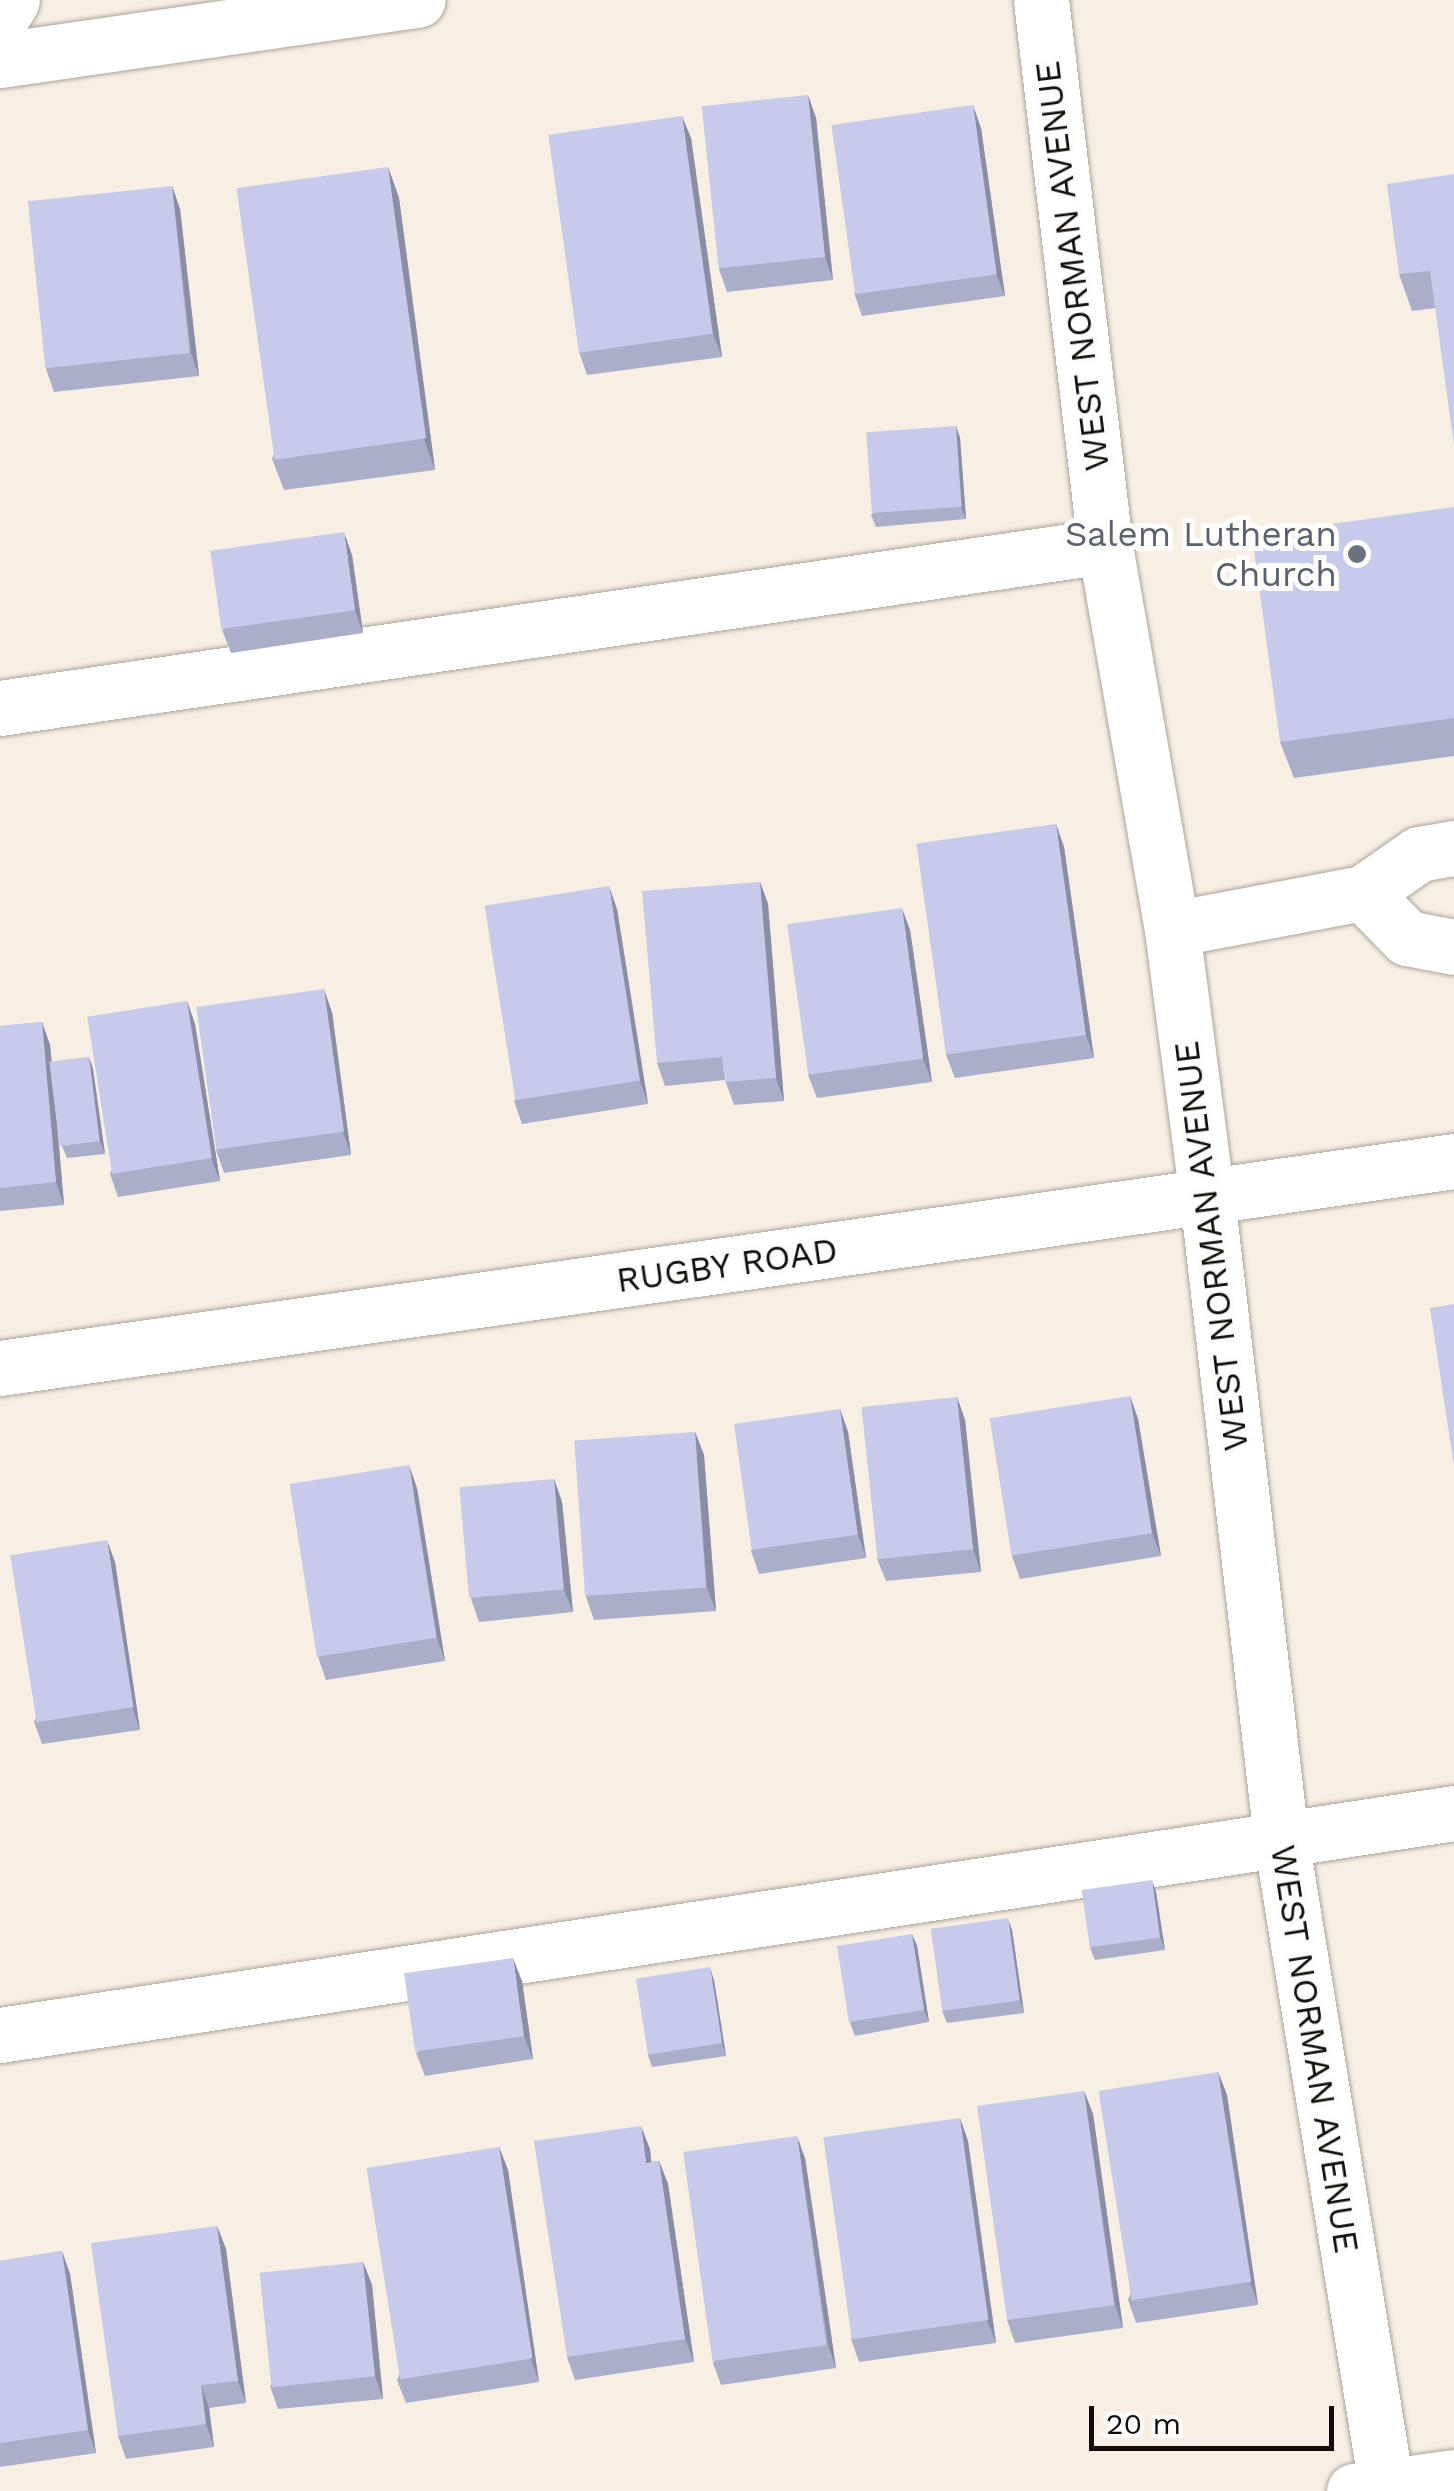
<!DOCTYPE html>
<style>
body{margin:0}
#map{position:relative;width:1454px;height:2491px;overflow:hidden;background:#f7efe4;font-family:"Work Sans",sans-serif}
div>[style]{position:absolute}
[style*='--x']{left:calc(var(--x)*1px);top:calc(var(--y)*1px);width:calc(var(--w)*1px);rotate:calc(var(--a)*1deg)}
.roads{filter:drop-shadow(0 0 2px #aba49a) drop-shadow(0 0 2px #aba49a)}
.minor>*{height:55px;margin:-27.5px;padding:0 27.5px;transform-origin:27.5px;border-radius:27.5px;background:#fff}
.wall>*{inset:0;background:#abaec9}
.shaded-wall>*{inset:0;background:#8b8da4}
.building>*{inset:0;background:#c7caea;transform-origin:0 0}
.dots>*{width:28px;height:28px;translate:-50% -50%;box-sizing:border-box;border:5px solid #fffdfb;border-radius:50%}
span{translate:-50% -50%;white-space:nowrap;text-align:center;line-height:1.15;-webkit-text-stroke:10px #fffdfb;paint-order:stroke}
.street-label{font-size:35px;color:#100d0a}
.worship-label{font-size:35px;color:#5b616d}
.right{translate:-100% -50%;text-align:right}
.scale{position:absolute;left:1089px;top:2406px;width:245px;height:45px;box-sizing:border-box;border:5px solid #100d0a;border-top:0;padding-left:12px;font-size:30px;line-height:35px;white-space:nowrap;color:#100d0a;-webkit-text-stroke:8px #fffdfb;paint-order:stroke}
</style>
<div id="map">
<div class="roads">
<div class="minor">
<div style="--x:1041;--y:0;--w:550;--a:83.31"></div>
<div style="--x:1105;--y:546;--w:389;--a:80.1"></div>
<div style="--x:1172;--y:929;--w:270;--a:82.6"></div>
<div style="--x:1207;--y:1197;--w:646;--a:83.42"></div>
<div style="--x:1281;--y:1839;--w:661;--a:80.77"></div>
<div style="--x:0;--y:20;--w:23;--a:-59"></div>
<div style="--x:0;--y:60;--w:422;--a:-8.2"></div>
<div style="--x:0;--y:708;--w:1117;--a:-8.34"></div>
<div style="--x:1363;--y:893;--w:63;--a:45.6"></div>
<div style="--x:1407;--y:938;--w:48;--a:10.8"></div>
<div style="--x:1172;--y:929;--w:194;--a:-10.7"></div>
<div style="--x:1363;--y:893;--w:68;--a:-34.9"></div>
<div style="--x:1419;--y:854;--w:36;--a:-10"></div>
<div style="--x:0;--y:1368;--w:1469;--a:-8.1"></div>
<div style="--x:0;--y:2035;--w:1471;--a:-8.68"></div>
<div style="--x:1354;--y:2491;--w:101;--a:-8"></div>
</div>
</div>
<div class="wall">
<div style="clip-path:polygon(808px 95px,816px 118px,833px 280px,727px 292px,719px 269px)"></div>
<div style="clip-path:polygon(981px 128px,1005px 296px,862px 316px,854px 293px)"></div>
<div style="clip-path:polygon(691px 138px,722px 357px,587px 375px,579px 352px)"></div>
<div style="clip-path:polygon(388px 167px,399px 198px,435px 470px,284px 490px,272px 459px)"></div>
<div style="clip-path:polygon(1454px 174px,1435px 308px,1412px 311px,1399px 274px)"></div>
<div style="clip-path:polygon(172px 186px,180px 209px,199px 376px,54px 392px,46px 369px)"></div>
<div style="clip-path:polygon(956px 426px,960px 438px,966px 519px,876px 527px,871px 515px)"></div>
<div style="clip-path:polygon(1454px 507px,1454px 756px,1294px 778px,1280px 742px)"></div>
<div style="clip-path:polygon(352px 555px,363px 633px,231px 653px,222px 630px)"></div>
<div style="clip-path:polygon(1056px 824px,1064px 847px,1094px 1058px,955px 1078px,946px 1055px)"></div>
<div style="clip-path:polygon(760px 882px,768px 904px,784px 1101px,734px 1105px,725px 1080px,665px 1086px,657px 1063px)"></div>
<div style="clip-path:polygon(617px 909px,648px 1104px,522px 1124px,514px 1101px)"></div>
<div style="clip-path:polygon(910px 930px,932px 1082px,817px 1098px,808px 1075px)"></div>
<div style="clip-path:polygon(187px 1001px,195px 1024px,220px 1181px,118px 1197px,110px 1174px)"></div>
<div style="clip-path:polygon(332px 1012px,351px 1155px,224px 1173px,216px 1150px)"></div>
<div style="clip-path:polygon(42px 1022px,50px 1045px,52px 1062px,89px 1057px,93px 1069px,105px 1154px,67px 1158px,62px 1146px,55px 1097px,64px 1205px,0 1211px,0 1026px)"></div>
<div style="clip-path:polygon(1130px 1396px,1138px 1419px,1161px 1556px,1020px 1579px,1012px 1556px)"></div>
<div style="clip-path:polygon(957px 1397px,965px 1420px,981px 1572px,886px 1581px,877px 1559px)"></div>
<div style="clip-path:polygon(840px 1409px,848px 1432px,866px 1558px,759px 1574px,751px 1551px)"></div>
<div style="clip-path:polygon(695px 1432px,704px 1455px,716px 1611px,594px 1620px,586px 1597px)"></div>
<div style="clip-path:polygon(554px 1479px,562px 1502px,573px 1612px,479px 1622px,471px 1599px)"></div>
<div style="clip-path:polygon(417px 1488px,445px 1661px,326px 1680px,318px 1657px)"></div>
<div style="clip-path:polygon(115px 1562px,140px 1730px,42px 1744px,34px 1722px)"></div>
<div style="clip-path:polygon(1156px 1892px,1165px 1950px,1095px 1960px,1090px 1948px)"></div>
<div style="clip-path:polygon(1012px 1930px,1024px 2013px,947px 2023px,942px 2011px)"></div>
<div style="clip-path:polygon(912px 1934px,917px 1946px,929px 2022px,855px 2036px,850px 2023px)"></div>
<div style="clip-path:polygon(714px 1980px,726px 2056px,652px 2067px,648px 2055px)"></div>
<div style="clip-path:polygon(522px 1981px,533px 2059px,425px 2076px,416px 2053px)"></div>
<div style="clip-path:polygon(1218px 2072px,1227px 2095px,1258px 2305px,1136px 2323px,1128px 2300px)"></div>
<div style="clip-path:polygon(1084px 2091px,1093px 2114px,1123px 2328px,1015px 2343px,1007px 2320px)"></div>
<div style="clip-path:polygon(960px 2118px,968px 2141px,996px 2343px,859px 2362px,851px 2339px)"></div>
<div style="clip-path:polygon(499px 2147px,508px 2170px,539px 2382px,406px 2403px,397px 2380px)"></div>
<div style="clip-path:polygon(650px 2149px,651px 2162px,659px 2161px,668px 2184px,694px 2362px,575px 2380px,567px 2357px)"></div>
<div style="clip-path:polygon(805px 2158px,836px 2368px,721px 2385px,713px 2363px)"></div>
<div style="clip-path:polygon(217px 2226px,226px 2249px,246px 2403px,209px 2408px,214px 2447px,126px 2459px,118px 2436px)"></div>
<div style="clip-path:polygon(62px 2251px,70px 2274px,96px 2453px,0 2467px,0 2261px)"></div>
<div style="clip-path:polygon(363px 2262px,372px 2285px,383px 2399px,278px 2409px,270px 2386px)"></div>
</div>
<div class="shaded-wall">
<div style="clip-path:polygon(808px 95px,816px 118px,833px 280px,825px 257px)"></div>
<div style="clip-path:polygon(973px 105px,981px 128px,1005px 296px,996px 274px)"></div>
<div style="clip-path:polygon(682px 116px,691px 138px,722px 357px,713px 334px)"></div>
<div style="clip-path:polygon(388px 167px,399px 198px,435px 470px,424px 439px)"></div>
<div style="clip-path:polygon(172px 186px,180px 209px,199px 376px,191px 353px)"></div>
<div style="clip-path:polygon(956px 426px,960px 438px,966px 519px,961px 507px)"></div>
<div style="clip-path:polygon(344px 532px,352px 555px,363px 633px,355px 610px)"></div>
<div style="clip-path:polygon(1056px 824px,1064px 847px,1094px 1058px,1086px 1035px)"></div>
<div style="clip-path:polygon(760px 882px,768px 904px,784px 1101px,776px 1078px)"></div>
<div style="clip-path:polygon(609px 886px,617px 909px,648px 1104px,640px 1081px)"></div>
<div style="clip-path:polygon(902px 908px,910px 930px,932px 1082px,923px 1059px)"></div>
<div style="clip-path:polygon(324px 989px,332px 1012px,351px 1155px,343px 1132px)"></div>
<div style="clip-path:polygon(187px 1001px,195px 1024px,220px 1181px,211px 1158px)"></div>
<div style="clip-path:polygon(42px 1022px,50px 1045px,64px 1205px,56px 1182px)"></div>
<div style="clip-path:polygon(89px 1057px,93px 1069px,105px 1154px,100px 1141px)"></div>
<div style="clip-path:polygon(1130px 1396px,1138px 1419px,1161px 1556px,1152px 1533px)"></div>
<div style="clip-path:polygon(957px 1397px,965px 1420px,981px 1572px,973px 1549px)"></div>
<div style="clip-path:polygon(840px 1409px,848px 1432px,866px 1558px,858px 1535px)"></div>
<div style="clip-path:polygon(695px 1432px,704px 1455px,716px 1611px,707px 1588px)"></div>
<div style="clip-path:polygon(409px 1465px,417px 1488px,445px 1661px,437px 1638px)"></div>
<div style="clip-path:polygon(554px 1479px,562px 1502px,573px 1612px,564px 1590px)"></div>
<div style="clip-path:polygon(107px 1540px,115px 1562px,140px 1730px,132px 1707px)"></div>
<div style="clip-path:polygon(1152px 1880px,1156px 1892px,1165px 1950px,1160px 1937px)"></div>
<div style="clip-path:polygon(1008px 1918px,1012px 1930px,1024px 2013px,1020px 2000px)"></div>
<div style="clip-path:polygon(912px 1934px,917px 1946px,929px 2022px,924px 2010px)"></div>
<div style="clip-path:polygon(513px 1958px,522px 1981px,533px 2059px,524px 2036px)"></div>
<div style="clip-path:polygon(710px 1967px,714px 1980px,726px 2056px,722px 2043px)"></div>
<div style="clip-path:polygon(1218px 2072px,1227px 2095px,1258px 2305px,1250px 2282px)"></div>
<div style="clip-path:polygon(1084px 2091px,1093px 2114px,1123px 2328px,1115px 2305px)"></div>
<div style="clip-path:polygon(960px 2118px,968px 2141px,996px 2343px,987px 2320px)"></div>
<div style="clip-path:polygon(641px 2126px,650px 2149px,654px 2186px,646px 2163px)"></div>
<div style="clip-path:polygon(797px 2136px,805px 2158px,836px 2368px,828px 2345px)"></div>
<div style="clip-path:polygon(499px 2147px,508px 2170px,539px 2382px,531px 2359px)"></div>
<div style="clip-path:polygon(659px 2161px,668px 2184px,694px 2362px,685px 2339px)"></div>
<div style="clip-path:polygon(217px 2226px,226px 2249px,246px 2403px,238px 2381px)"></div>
<div style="clip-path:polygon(62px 2251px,70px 2274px,96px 2453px,88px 2430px)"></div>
<div style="clip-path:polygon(363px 2262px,372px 2285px,383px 2399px,375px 2376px)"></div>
<div style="clip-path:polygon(201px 2385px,209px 2408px,214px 2447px,206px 2424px)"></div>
</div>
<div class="building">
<div style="left:808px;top:95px;width:163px;height:107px;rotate:84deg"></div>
<div style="left:973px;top:105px;width:171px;height:143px;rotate:82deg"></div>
<div style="left:682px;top:116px;width:220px;height:135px;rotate:82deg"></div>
<div style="left:388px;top:167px;width:274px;height:153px;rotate:82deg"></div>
<div style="clip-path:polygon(1454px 174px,1454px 446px,1430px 271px,1399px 274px,1387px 184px)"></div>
<div style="left:172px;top:186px;width:168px;height:145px;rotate:84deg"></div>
<div style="left:956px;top:426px;width:81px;height:90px;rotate:86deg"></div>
<div style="clip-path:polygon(1454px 507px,1454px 718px,1280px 742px,1252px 535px)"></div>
<div style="left:344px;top:532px;width:79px;height:135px;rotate:82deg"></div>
<div style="left:1056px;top:824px;width:213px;height:141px;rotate:82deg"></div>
<div style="clip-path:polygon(760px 882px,776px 1078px,725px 1082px,722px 1057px,657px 1063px,642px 891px)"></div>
<div style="left:609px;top:886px;width:197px;height:126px;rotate:81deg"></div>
<div style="left:902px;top:908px;width:152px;height:116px;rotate:82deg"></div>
<div style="left:324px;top:989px;width:144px;height:129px;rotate:82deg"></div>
<div style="left:187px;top:1001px;width:159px;height:101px;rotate:81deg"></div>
<div style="clip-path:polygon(42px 1022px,56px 1182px,0 1188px,0 1026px)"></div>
<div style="left:89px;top:1057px;width:85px;height:40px;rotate:83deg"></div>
<div style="clip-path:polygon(1454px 1304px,1454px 1466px,1430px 1308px)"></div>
<div style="left:1130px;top:1396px;width:139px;height:142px;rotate:81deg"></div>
<div style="left:957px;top:1397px;width:153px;height:96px;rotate:84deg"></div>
<div style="left:840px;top:1409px;width:127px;height:107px;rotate:82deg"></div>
<div style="left:695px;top:1432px;width:156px;height:121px;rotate:86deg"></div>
<div style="left:409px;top:1465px;width:175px;height:121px;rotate:81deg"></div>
<div style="left:554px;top:1479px;width:111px;height:95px;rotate:85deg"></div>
<div style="left:107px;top:1540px;width:169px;height:98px;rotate:81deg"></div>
<div style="left:1152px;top:1880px;width:58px;height:71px;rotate:82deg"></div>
<div style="left:1008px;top:1918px;width:83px;height:78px;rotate:82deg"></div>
<div style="left:912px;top:1934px;width:77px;height:76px;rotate:81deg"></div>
<div style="left:513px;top:1958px;width:79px;height:110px;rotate:82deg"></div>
<div style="left:710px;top:1967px;width:77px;height:75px;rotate:81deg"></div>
<div style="left:1218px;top:2072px;width:212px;height:121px;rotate:81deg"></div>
<div style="left:1084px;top:2091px;width:216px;height:108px;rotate:82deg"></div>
<div style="left:960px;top:2118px;width:204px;height:138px;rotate:82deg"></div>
<div style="clip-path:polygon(641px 2126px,646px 2163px,659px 2161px,685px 2339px,567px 2357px,534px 2141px)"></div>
<div style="left:797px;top:2136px;width:211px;height:115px;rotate:82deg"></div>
<div style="left:499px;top:2147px;width:214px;height:134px;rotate:81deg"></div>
<div style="clip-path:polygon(217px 2226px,238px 2381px,201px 2385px,206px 2424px,118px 2436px,91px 2243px)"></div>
<div style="clip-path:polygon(62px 2251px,88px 2430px,0 2443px,0 2261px)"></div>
<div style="left:363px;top:2262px;width:115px;height:104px;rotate:84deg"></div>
</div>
<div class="dots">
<div style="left:1357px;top:554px;background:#6b7280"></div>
</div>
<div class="street-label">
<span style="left:1072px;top:266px;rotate:-97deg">WEST NORMAN AVENUE</span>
<span style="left:1211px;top:1246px;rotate:-97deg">WEST NORMAN AVENUE</span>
<span style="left:727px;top:1265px;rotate:-8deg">RUGBY ROAD</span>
<span style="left:1315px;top:2049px;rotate:81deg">WEST NORMAN AVENUE</span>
</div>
<div class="worship-label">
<span class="right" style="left:1337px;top:554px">Salem Lutheran<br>Church</span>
</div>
<div class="scale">20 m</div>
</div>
